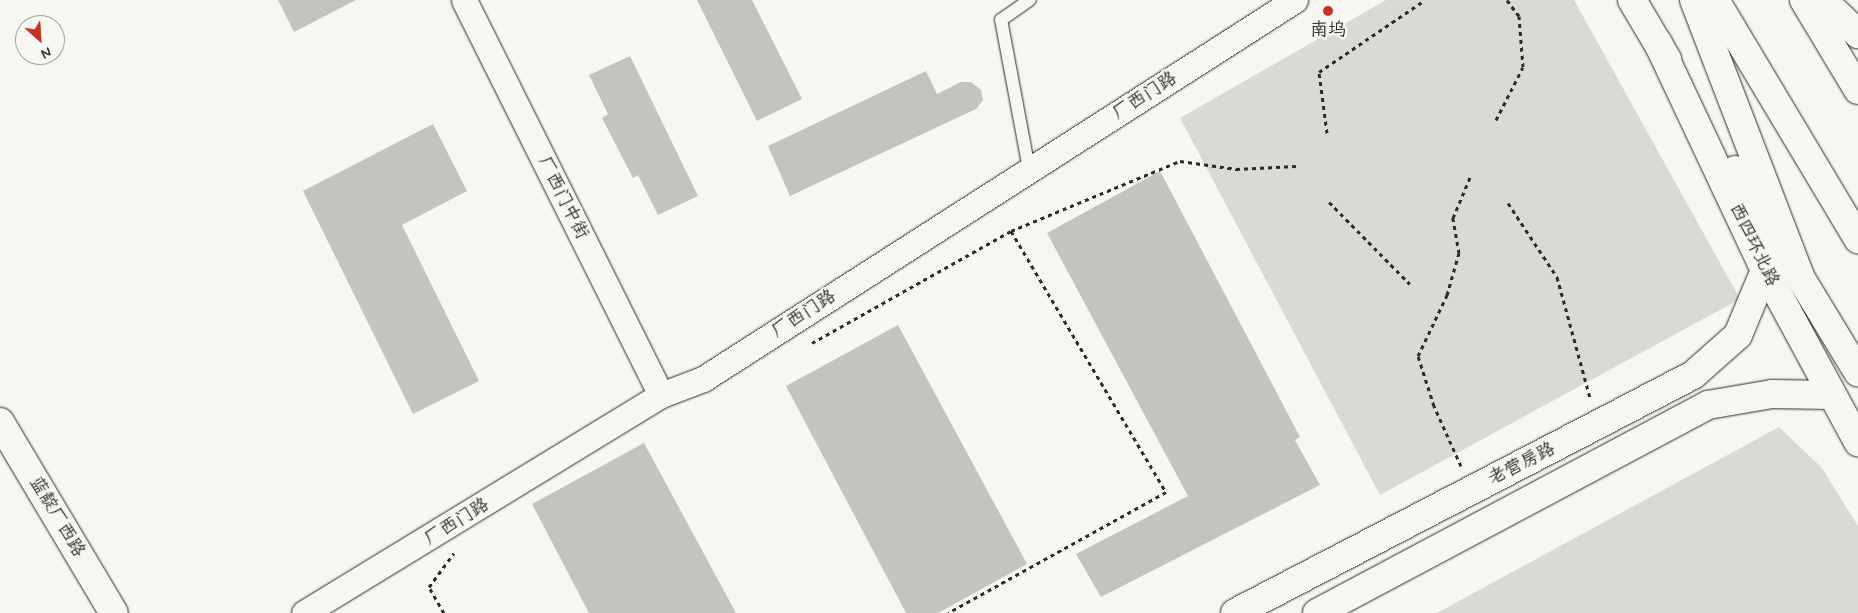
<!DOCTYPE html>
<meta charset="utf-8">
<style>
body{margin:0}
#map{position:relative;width:1858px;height:613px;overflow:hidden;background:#f6f6f2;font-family:Mynerve,"LXGW WenKai TC",sans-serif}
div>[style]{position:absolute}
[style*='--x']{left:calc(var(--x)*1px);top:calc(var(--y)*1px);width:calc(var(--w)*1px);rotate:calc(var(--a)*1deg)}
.green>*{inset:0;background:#d9d9d5}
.building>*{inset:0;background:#c3c3c0}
.path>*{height:3px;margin-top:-1.5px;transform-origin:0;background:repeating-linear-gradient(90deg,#2b2b2b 0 4px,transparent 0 8px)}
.roads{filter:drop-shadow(0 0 1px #2b2b2b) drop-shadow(0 0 1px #2b2b2b)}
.lane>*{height:12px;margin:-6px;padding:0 6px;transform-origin:6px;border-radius:6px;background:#f6f6f2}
.street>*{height:25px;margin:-12.5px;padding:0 12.5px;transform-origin:12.5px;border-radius:12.5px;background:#f6f6f2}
.secondary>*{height:28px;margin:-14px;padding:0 14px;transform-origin:14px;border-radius:14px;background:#f6f6f2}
.highway>*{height:28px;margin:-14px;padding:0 14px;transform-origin:14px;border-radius:14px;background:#f6f6f2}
.dots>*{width:14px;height:14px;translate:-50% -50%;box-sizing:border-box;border:2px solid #f6f6f2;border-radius:50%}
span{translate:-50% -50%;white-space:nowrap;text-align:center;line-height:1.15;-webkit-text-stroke:5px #f6f6f2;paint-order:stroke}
.poi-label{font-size:18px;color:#2b2b2b}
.street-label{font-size:18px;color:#2b2b2b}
.north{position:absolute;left:15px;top:15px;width:50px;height:50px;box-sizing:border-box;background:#f6f6f2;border:1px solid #a5a5a2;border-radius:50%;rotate:154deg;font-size:14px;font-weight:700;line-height:20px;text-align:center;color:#2b2b2b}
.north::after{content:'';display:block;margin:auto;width:18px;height:22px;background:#c8321e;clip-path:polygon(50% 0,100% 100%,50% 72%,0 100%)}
</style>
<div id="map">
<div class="green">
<div style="clip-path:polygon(1386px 0,1574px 0,1740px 299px,1380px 495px,1180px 118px)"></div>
<div style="clip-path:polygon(1779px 427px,1822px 468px,1858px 526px,1858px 613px,1437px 613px)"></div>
</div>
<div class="building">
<div style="clip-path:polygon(278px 0,356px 0,294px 32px)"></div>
<div style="clip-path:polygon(697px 0,752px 0,802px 99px,757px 121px)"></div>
<div style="clip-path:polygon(630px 56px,698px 196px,658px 215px,638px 175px,633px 178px,602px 118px,608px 114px,589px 75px)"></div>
<div style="clip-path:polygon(926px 71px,937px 94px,961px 82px,971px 82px,981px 90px,983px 100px,976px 109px,790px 196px,768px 146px)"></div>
<div style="clip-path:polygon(433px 124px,467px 191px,402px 225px,479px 381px,413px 414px,303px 191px)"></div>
<div style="clip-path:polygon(1160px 171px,1300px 437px,1295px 440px,1320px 485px,1101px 597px,1076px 554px,1188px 496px,1047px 233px)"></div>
<div style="clip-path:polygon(898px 325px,1027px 564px,938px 613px,906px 613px,786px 386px)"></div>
<div style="clip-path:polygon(644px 443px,736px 613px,589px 613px,532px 504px)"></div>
</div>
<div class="path">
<div style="--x:1496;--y:120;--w:59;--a:-63"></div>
<div style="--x:1523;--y:67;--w:51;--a:-94.5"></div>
<div style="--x:1519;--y:16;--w:20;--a:-127"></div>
<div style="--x:1327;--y:133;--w:62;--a:-97.5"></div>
<div style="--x:1319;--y:72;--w:128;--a:-34.2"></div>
<div style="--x:1329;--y:202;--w:115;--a:45.4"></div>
<div style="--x:1508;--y:203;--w:89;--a:56.5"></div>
<div style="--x:1557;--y:277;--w:125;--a:74.7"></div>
<div style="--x:1011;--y:231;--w:183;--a:-22.5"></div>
<div style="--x:1180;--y:161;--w:57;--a:8.1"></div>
<div style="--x:1236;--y:169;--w:60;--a:-2.9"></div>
<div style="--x:812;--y:343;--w:228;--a:-29.4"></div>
<div style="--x:1011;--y:231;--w:304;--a:59.3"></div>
<div style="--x:1166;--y:492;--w:249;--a:151"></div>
<div style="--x:1461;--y:466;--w:66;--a:-114.2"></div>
<div style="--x:1434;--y:406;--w:52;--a:-107.7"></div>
<div style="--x:1418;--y:356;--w:68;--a:-64.6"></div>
<div style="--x:1447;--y:295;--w:44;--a:-74.1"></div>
<div style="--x:1459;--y:253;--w:36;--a:-100"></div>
<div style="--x:1453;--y:218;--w:47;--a:-67.3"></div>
<div style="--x:444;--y:613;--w:30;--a:-120"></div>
<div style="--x:429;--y:587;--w:42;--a:-53.7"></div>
</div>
<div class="roads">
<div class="lane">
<div style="--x:1029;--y:169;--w:152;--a:-100.6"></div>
<div style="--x:1001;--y:20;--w:35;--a:-35"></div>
</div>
<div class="street">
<div style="--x:464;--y:0;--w:441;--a:63.5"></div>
<div style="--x:304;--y:613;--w:418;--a:-31.4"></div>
<div style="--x:661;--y:395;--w:45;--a:-20.9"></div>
<div style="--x:703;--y:379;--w:703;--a:-32.63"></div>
</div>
<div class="secondary">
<div style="--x:1632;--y:0;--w:69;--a:59.3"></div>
<div style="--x:1658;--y:43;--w:251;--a:64.8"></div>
<div style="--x:1765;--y:270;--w:196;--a:61.6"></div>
<div style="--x:1735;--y:170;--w:237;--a:58.7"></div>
<div style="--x:0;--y:422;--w:222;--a:59.2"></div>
<div style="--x:1235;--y:613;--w:516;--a:-27.46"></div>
<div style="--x:1693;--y:375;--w:60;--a:-41.6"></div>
<div style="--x:1738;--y:335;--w:70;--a:-67.4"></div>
<div style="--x:1317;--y:613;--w:443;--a:-28"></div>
<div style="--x:1708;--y:405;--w:65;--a:-9.8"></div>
<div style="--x:1772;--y:394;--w:58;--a:1"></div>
</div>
<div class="highway">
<div style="--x:1694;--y:0;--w:296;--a:69"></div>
<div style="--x:1715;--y:0;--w:279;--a:59.1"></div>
<div style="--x:1804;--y:0;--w:105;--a:59"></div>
<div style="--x:1823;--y:0;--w:49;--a:44.2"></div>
</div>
</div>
<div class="dots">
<div style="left:1328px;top:11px;background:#c8321e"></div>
</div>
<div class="poi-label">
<span style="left:1328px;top:30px">南坞</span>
</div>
<div class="street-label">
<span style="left:1145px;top:96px;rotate:-33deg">厂西门路</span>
<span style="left:563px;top:198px;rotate:63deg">厂西门中街</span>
<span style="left:1754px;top:245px;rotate:64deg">西四环北路</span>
<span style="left:804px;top:314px;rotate:-33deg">厂西门路</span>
<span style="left:1522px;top:464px;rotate:-27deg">老营房路</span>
<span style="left:57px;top:517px;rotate:59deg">蓝靛厂西路</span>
<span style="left:457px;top:522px;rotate:-32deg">厂西门路</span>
</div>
<div class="north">N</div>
</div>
